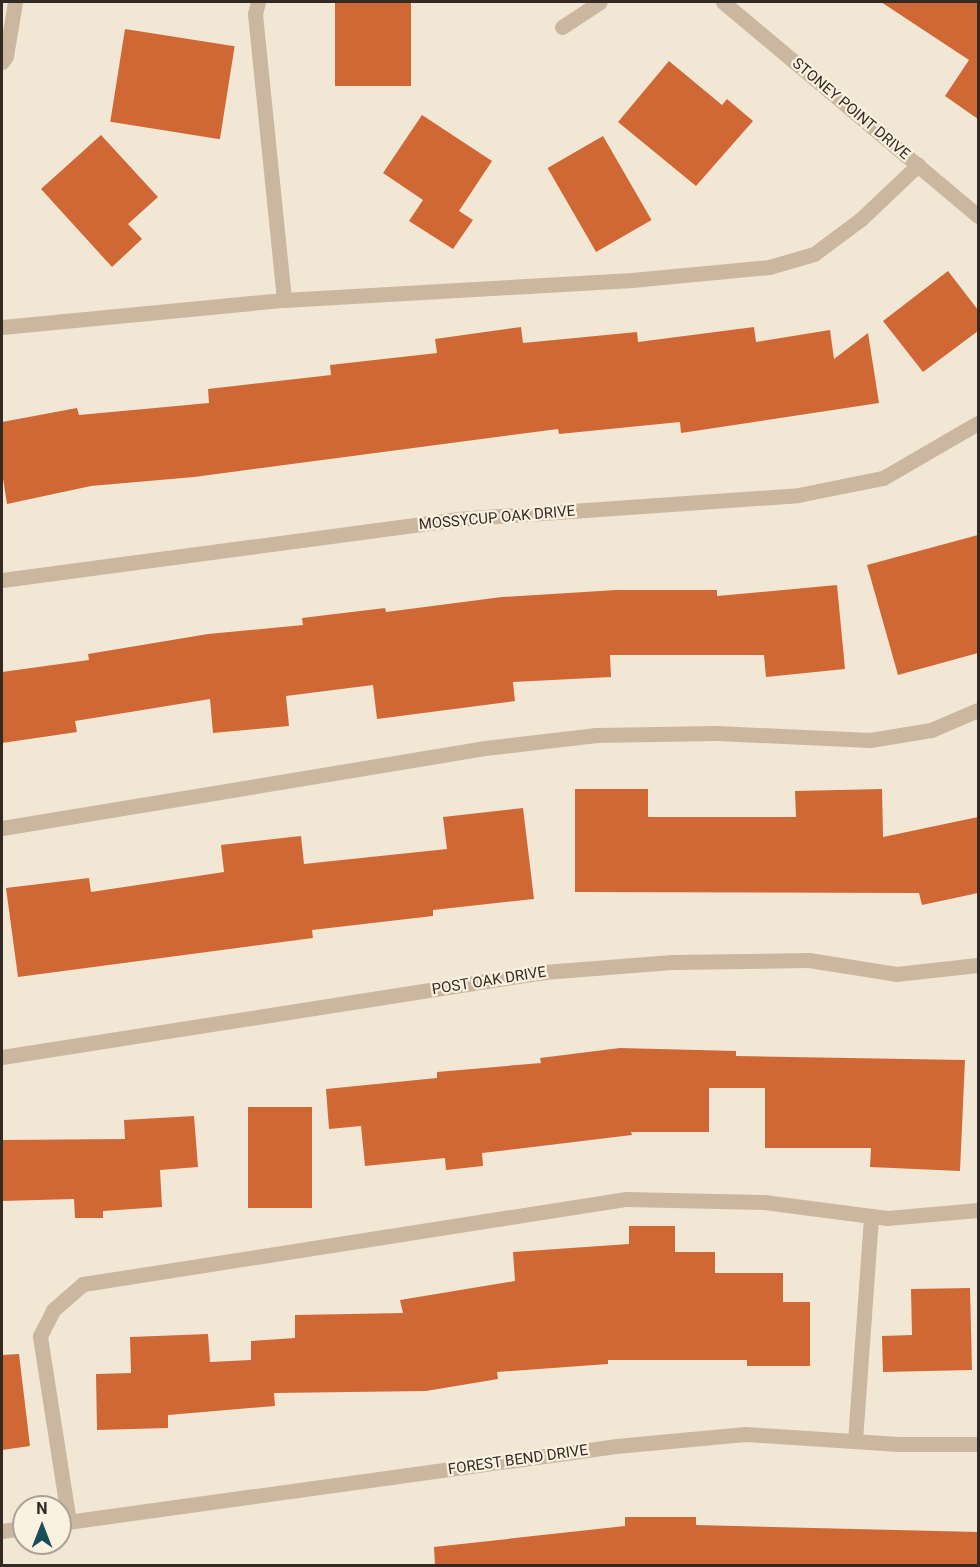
<!DOCTYPE html>
<style>
body{margin:0}
#map{position:relative;width:980px;height:1567px;overflow:hidden;background:#f2e7d5;font-family:Roboto,sans-serif}
div>[style]{position:absolute}
[style*='--x']{left:calc(var(--x)*1px);top:calc(var(--y)*1px);width:calc(var(--w)*1px);rotate:calc(var(--a)*1deg)}
.building>*{inset:0;background:#d06836;transform-origin:0 0}
.lane>*{height:15px;margin:-7.5px;padding:0 7.5px;transform-origin:7.5px;border-radius:7.5px;background:#cbb7a0}
.street>*{height:15px;margin:-7.5px;padding:0 7.5px;transform-origin:7.5px;border-radius:7.5px;background:#cbb7a0}
span{translate:-50% -50%;white-space:nowrap;text-align:center;line-height:1.15;-webkit-text-stroke:4.5px #faf1e1;paint-order:stroke}
.street-label{font-size:15px;color:#342a24}
.frame{position:absolute;inset:0;border:3px solid #342a24;pointer-events:none}
.north{position:absolute;left:12px;top:1495px;width:60px;height:60px;box-sizing:border-box;background:#faf1e1;border:2px solid #aba195;border-radius:50%;rotate:0deg;font-size:16px;font-weight:700;line-height:24px;text-align:center;color:#342a24}
.north::after{content:'';display:block;margin:auto;width:21px;height:27px;background:#174e58;clip-path:polygon(50% 0,100% 100%,50% 72%,0 100%)}
</style>
<div id="map">
<div class="building">
<div style="left:335px;top:2px;width:76px;height:84px"></div>
<div style="clip-path:polygon(881px 2px,978px 2px,978px 119px,945px 96px,969px 60px)"></div>
<div style="left:125px;top:29px;width:111px;height:94px;rotate:9deg"></div>
<div style="clip-path:polygon(669px 61px,722px 105px,727px 99px,753px 121px,696px 186px,618px 122px)"></div>
<div style="clip-path:polygon(422px 115px,492px 161px,459px 211px,473px 220px,453px 249px,409px 221px,423px 200px,383px 173px)"></div>
<div style="clip-path:polygon(101px 135px,158px 197px,128px 224px,142px 239px,112px 267px,41px 189px)"></div>
<div style="left:603px;top:136px;width:97px;height:64px;rotate:60deg"></div>
<div style="clip-path:polygon(948px 271px,978px 310px,978px 331px,923px 372px,883px 321px)"></div>
<div style="clip-path:polygon(521px 327px,523px 343px,637px 332px,638px 342px,754px 327px,756px 342px,830px 330px,834px 359px,868px 333px,879px 403px,681px 433px,680px 422px,559px 434px,558px 429px,194px 477px,91px 486px,7px 504px,2px 472px,2px 422px,77px 408px,79px 415px,209px 403px,208px 389px,331px 375px,330px 365px,437px 353px,435px 339px)"></div>
<div style="clip-path:polygon(978px 535px,978px 653px,898px 675px,867px 565px)"></div>
<div style="clip-path:polygon(837px 585px,845px 669px,766px 677px,764px 655px,610px 655px,611px 677px,513px 682px,515px 701px,377px 719px,373px 685px,286px 696px,289px 726px,213px 733px,210px 699px,75px 721px,77px 732px,2px 743px,2px 672px,89px 660px,88px 654px,208px 634px,303px 625px,302px 618px,385px 608px,386px 612px,502px 597px,616px 590px,717px 590px,717px 596px)"></div>
<div style="clip-path:polygon(575px 789px,648px 789px,648px 817px,796px 817px,795px 791px,882px 789px,883px 837px,978px 817px,978px 893px,922px 905px,919px 893px,575px 892px)"></div>
<div style="clip-path:polygon(523px 808px,534px 899px,433px 910px,433px 916px,312px 930px,313px 938px,18px 977px,6px 888px,89px 878px,91px 892px,224px 872px,221px 845px,301px 836px,304px 864px,447px 849px,443px 817px)"></div>
<div style="clip-path:polygon(620px 1048px,736px 1051px,736px 1056px,965px 1060px,960px 1171px,870px 1167px,871px 1148px,765px 1148px,765px 1088px,709px 1088px,709px 1132px,631px 1132px,632px 1135px,482px 1153px,483px 1166px,446px 1170px,445px 1158px,365px 1166px,361px 1126px,329px 1129px,326px 1089px,437px 1078px,437px 1072px,541px 1063px,540px 1058px)"></div>
<div style="left:248px;top:1107px;width:64px;height:101px"></div>
<div style="clip-path:polygon(194px 1116px,198px 1167px,160px 1170px,162px 1207px,103px 1211px,103px 1218px,75px 1218px,74px 1199px,2px 1201px,2px 1140px,125px 1139px,124px 1120px)"></div>
<div style="clip-path:polygon(629px 1226px,675px 1226px,675px 1252px,715px 1252px,715px 1273px,783px 1273px,783px 1302px,810px 1302px,810px 1366px,747px 1366px,747px 1360px,608px 1360px,608px 1364px,497px 1372px,498px 1379px,426px 1391px,274px 1393px,275px 1406px,168px 1415px,168px 1428px,97px 1430px,96px 1374px,131px 1373px,130px 1337px,208px 1334px,210px 1362px,251px 1360px,251px 1341px,295px 1338px,295px 1315px,403px 1313px,400px 1300px,515px 1281px,513px 1252px,629px 1244px)"></div>
<div style="clip-path:polygon(970px 1288px,972px 1370px,883px 1372px,882px 1336px,912px 1335px,911px 1289px)"></div>
<div style="clip-path:polygon(19px 1354px,30px 1446px,2px 1450px,2px 1355px)"></div>
<div style="clip-path:polygon(625px 1517px,696px 1517px,696px 1525px,978px 1532px,978px 1566px,435px 1566px,434px 1547px,625px 1526px)"></div>
</div>
<div class="lane">
<div style="--x:258;--y:2;--w:12;--a:104"></div>
<div style="--x:255;--y:14;--w:287;--a:84.2"></div>
<div style="--x:2;--y:327;--w:283;--a:-5.5"></div>
<div style="--x:284;--y:300;--w:349;--a:-3.3"></div>
<div style="--x:632;--y:280;--w:138;--a:-5.4"></div>
<div style="--x:769;--y:267;--w:47;--a:-16.1"></div>
<div style="--x:814;--y:254;--w:59;--a:-36.7"></div>
<div style="--x:861;--y:219;--w:79;--a:-43.5"></div>
<div style="--x:2;--y:828;--w:490;--a:-9.4"></div>
<div style="--x:485;--y:748;--w:112;--a:-6.7"></div>
<div style="--x:596;--y:735;--w:120;--a:-1"></div>
<div style="--x:716;--y:733;--w:154;--a:2.6"></div>
<div style="--x:870;--y:740;--w:62;--a:-9.3"></div>
<div style="--x:931;--y:730;--w:51;--a:-23.1"></div>
<div style="--x:855;--y:1441;--w:225;--a:-85.9"></div>
<div style="--x:69;--y:1522;--w:188;--a:-98.9"></div>
<div style="--x:40;--y:1336;--w:29;--a:-63"></div>
<div style="--x:53;--y:1310;--w:40;--a:-41"></div>
<div style="--x:83;--y:1284;--w:550;--a:-8.9"></div>
<div style="--x:626;--y:1199;--w:138;--a:1.2"></div>
<div style="--x:764;--y:1202;--w:124;--a:7.4"></div>
<div style="--x:887;--y:1218;--w:91;--a:-5"></div>
</div>
<div class="street">
<div style="--x:723;--y:2;--w:333;--a:40"></div>
<div style="--x:562;--y:27;--w:45;--a:-33.3"></div>
<div style="--x:2;--y:62;--w:7;--a:-56"></div>
<div style="--x:6;--y:56;--w:55;--a:-80.5"></div>
<div style="--x:2;--y:580;--w:459;--a:-7.6"></div>
<div style="--x:457;--y:519;--w:342;--a:-4"></div>
<div style="--x:798;--y:495;--w:87;--a:-11.3"></div>
<div style="--x:883;--y:478;--w:110;--a:-30.1"></div>
<div style="--x:2;--y:1057;--w:549;--a:-8.91"></div>
<div style="--x:544;--y:972;--w:128;--a:-4.5"></div>
<div style="--x:672;--y:962;--w:137;--a:-0.8"></div>
<div style="--x:809;--y:960;--w:88;--a:9.1"></div>
<div style="--x:896;--y:974;--w:82;--a:-6.3"></div>
<div style="--x:60;--y:1523;--w:561;--a:-7.88"></div>
<div style="--x:616;--y:1446;--w:130;--a:-5.3"></div>
<div style="--x:745;--y:1434;--w:154;--a:3.7"></div>
<div style="--x:899;--y:1444;--w:79;--a:0"></div>
<div style="--x:2;--y:1531;--w:22;--a:-8"></div>
</div>
<div class="street-label">
<span style="left:851px;top:109px;rotate:40deg">STONEY POINT DRIVE</span>
<span style="left:497px;top:518px;rotate:-5deg">MOSSYCUP OAK DRIVE</span>
<span style="left:489px;top:981px;rotate:-9deg">POST OAK DRIVE</span>
<span style="left:518px;top:1460px;rotate:-8deg">FOREST BEND DRIVE</span>
</div>
<div class="frame"></div>
<div class="north">N</div>
</div>
